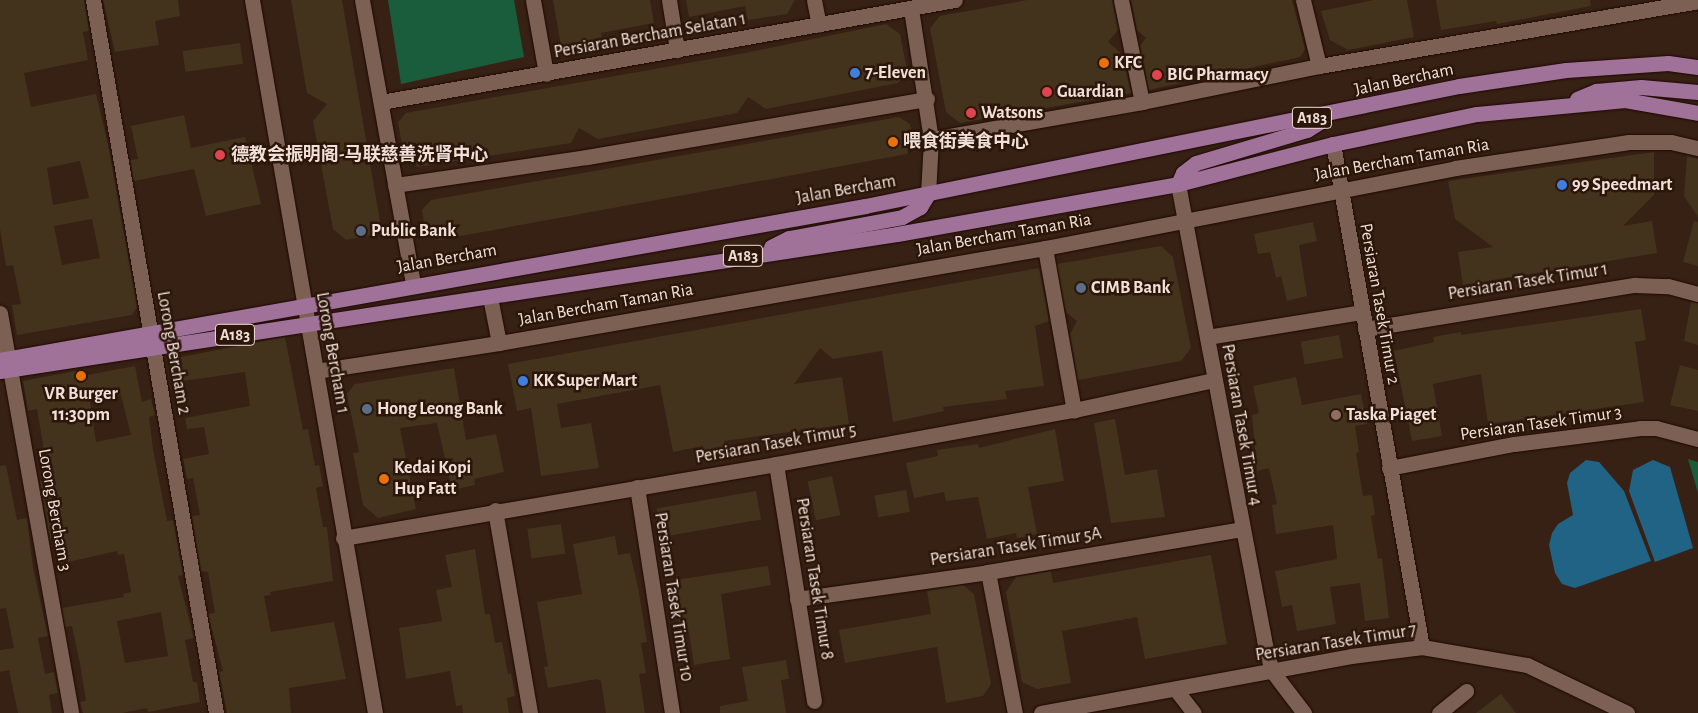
<!DOCTYPE html>
<meta charset="utf-8">
<style>
body{margin:0}
#map{position:relative;width:1698px;height:713px;overflow:hidden;background:#372014;font-family:"Alegreya Sans","Noto Sans SC",sans-serif}
div>[style]{position:absolute}
[style*='--x']{left:calc(var(--x)*1px);top:calc(var(--y)*1px);width:calc(var(--w)*1px);rotate:calc(var(--a)*1deg)}
.green>*{inset:0;background:#195d3c}
.water>*{inset:0;background:#206385}
.building>*{inset:0;background:#43331d;transform-origin:0 0}
.roads{filter:drop-shadow(0 0 1px #1d0901) drop-shadow(0 0 1px #1d0901)}
.minor>*{height:15px;margin:-7.5px;padding:0 7.5px;transform-origin:7.5px;border-radius:7.5px;background:#7c6053}
.primary>*{height:15px;margin:-7.5px;padding:0 7.5px;transform-origin:7.5px;border-radius:7.5px;background:#a07199}
.dots>*{width:14px;height:14px;translate:-50% -50%;box-sizing:border-box;border:2px solid #2c160a;border-radius:50%}
span{translate:-50% -50%;white-space:nowrap;text-align:center;line-height:1.15;-webkit-text-stroke:5px #2c160a;paint-order:stroke}
.shield-label span{padding:1px 4px;background:#2c160a;border:1px solid;border-radius:4px;-webkit-text-stroke-width:0}
.shield-label{font-size:16px;color:#f0e0d8;font-weight:700}
.street-label{font-size:18px;color:#f0e0d8}
.poi-label{font-size:18px;color:#f0e0d8;font-weight:700}
.left{translate:0 -50%;text-align:left}
</style>
<div id="map">
<div class="green">
<div style="clip-path:polygon(388px 0,514px 0,524px 57px,401px 84px)"></div>
<div style="clip-path:polygon(1688px 459px,1698px 462px,1698px 493px)"></div>
</div>
<div class="water">
<div style="clip-path:polygon(1586px 460px,1599px 462px,1624px 491px,1651px 561px,1575px 588px,1562px 584px,1555px 573px,1549px 545px,1552px 533px,1558px 524px,1573px 515px,1567px 483px,1570px 473px)"></div>
<div style="clip-path:polygon(1653px 460px,1670px 467px,1693px 548px,1655px 562px,1629px 491px,1633px 470px)"></div>
</div>
<div class="building">
<div style="clip-path:polygon(evenodd,0 0,84px 0,89px 31px,83px 32px,88px 60px,24px 73px,31px 107px,96px 94px,109px 149px,137px 307px,132px 315px,17px 335px,12px 305px,21px 304px,13px 265px,6px 266px,0 229px,0 0,80px 161px,89px 198px,53px 205px,47px 168px,80px 161px,0 0,92px 219px,100px 258px,62px 265px,54px 226px,92px 219px)"></div>
<div style="clip-path:polygon(103px 0,178px 0,180px 16px,155px 21px,159px 45px,115px 52px)"></div>
<div style="clip-path:polygon(291px 0,342px 0,382px 233px,346px 240px,333px 229px,313px 121px,327px 104px,307px 93px)"></div>
<div style="clip-path:polygon(553px 0,650px 0,654px 23px,601px 33px,602px 40px,561px 46px)"></div>
<div style="clip-path:polygon(686px 0,795px 0,787px 14px,748px 20px,745px 6px,689px 17px)"></div>
<div style="clip-path:polygon(1027px 0,1112px 0,1118px 30px,1108px 42px,1122px 54px,1131px 93px,960px 123px,946px 112px,930px 28px,940px 16px)"></div>
<div style="clip-path:polygon(1131px 0,1292px 0,1305px 49px,1300px 57px,1149px 90px,1140px 46px,1146px 38px,1137px 30px)"></div>
<div style="clip-path:polygon(1374px 0,1407px 0,1414px 37px,1348px 50px,1330px 40px,1321px 11px)"></div>
<div style="clip-path:polygon(1436px 0,1590px 0,1591px 6px,1497px 24px,1496px 21px,1441px 30px)"></div>
<div style="clip-path:polygon(886px 24px,900px 34px,907px 70px,898px 83px,766px 109px,748px 97px,737px 113px,598px 139px,579px 128px,571px 143px,418px 167px,404px 156px,398px 122px,406px 113px,745px 53px)"></div>
<div style="left:240px;top:43px;width:21px;height:58px;rotate:82deg"></div>
<div style="clip-path:polygon(184px 115px,191px 148px,245px 137px,261px 204px,206px 216px,194px 169px,134px 181px,130px 160px,138px 159px,131px 126px)"></div>
<div style="clip-path:polygon(899px 117px,910px 124px,914px 144px,907px 154px,439px 240px,425px 230px,422px 210px,431px 200px)"></div>
<div style="clip-path:polygon(1654px 152px,1654px 195px,1623px 226px,1652px 221px,1657px 253px,1463px 285px,1458px 252px,1493px 247px,1455px 219px,1448px 181px)"></div>
<div style="clip-path:polygon(1687px 156px,1698px 159px,1698px 217px,1684px 196px)"></div>
<div style="clip-path:polygon(1694px 221px,1698px 222px,1698px 266px,1683px 262px)"></div>
<div style="clip-path:polygon(1313px 222px,1317px 241px,1299px 245px,1307px 296px,1287px 301px,1281px 276px,1276px 278px,1270px 252px,1258px 254px,1254px 234px)"></div>
<div style="clip-path:polygon(1161px 246px,1173px 257px,1191px 348px,1181px 361px,1078px 380px,1070px 334px,1077px 321px,1066px 312px,1057px 264px)"></div>
<div style="clip-path:polygon(1039px 268px,1049px 321px,1035px 326px,1044px 386px,1005px 391px,1007px 399px,943px 407px,944px 411px,893px 422px,882px 351px,833px 359px,820px 348px,794px 384px,842px 377px,849px 424px,724px 441px,725px 450px,704px 454px,703px 446px,673px 452px,660px 385px,557px 404px,561px 428px,591px 423px,599px 468px,541px 476px,531px 408px,517px 411px,508px 364px)"></div>
<div style="clip-path:polygon(1691px 302px,1698px 303px,1698px 345px,1684px 341px)"></div>
<div style="clip-path:polygon(1641px 309px,1646px 340px,1635px 342px,1644px 402px,1488px 424px,1481px 374px,1433px 384px,1442px 436px,1412px 441px,1394px 351px,1434px 342px,1433px 337px,1461px 332px,1461px 335px)"></div>
<div style="left:1339px;top:335px;width:23px;height:39px;rotate:80deg"></div>
<div style="clip-path:polygon(285px 337px,303px 430px,308px 429px,315px 466px,319px 465px,323px 486px,316px 488px,323px 527px,327px 527px,333px 581px,270px 592px,271px 595px,264px 596px,271px 632px,334px 622px,346px 679px,289px 688px,291px 713px,227px 713px,219px 672px,223px 671px,208px 614px,215px 613px,208px 572px,201px 571px,192px 516px,200px 515px,193px 478px,187px 479px,183px 459px,209px 454px,204px 427px,187px 429px,185px 418px,250px 406px,245px 372px,176px 382px,171px 359px)"></div>
<div style="clip-path:polygon(1680px 365px,1698px 370px,1698px 411px,1670px 405px)"></div>
<div style="clip-path:polygon(evenodd,135px 366px,142px 402px,151px 399px,155px 415px,149px 417px,153px 449px,167px 521px,173px 520px,183px 575px,178px 576px,194px 638px,185px 640px,193px 682px,197px 682px,200px 702px,148px 712px,147px 708px,122px 713px,83px 713px,80px 702px,86px 701px,80px 664px,72px 626px,65px 627px,62px 608px,124px 597px,123px 594px,131px 592px,124px 554px,118px 555px,117px 551px,59px 564px,53px 538px,50px 539px,40px 481px,49px 480px,37px 409px,28px 411px,23px 381px,85px 369px,87px 375px,135px 366px,121px 395px,131px 435px,96px 442px,90px 401px,121px 395px,135px 366px,161px 612px,168px 656px,125px 663px,117px 621px,161px 612px)"></div>
<div style="clip-path:polygon(454px 368px,466px 440px,496px 434px,504px 472px,474px 479px,475px 485px,452px 490px,437px 423px,400px 428px,416px 509px,378px 518px,363px 505px,353px 453px,359px 452px,347px 394px,355px 384px)"></div>
<div style="clip-path:polygon(1296px 377px,1302px 405px,1361px 394px,1367px 424px,1355px 426px,1359px 452px,1356px 453px,1363px 496px,1372px 495px,1375px 515px,1371px 516px,1378px 559px,1382px 558px,1389px 618px,1365px 621px,1360px 583px,1330px 587px,1336px 624px,1297px 631px,1292px 605px,1282px 607px,1275px 571px,1337px 559px,1333px 525px,1276px 534px,1272px 505px,1277px 504px,1269px 468px,1257px 471px,1252px 415px,1259px 413px,1253px 386px)"></div>
<div style="clip-path:polygon(1115px 419px,1125px 475px,1157px 469px,1165px 517px,1111px 523px,1094px 423px)"></div>
<div style="clip-path:polygon(1055px 429px,1064px 481px,1028px 487px,1037px 534px,1017px 538px,1016px 533px,987px 539px,978px 497px,946px 501px,944px 492px,914px 498px,906px 463px,938px 456px,937px 450px,978px 444px,979px 448px)"></div>
<div style="clip-path:polygon(6px 465px,17px 520px,27px 518px,33px 568px,48px 636px,38px 638px,45px 674px,54px 672px,58px 693px,49px 695px,52px 713px,18px 713px,9px 670px,0 672px,0 650px,14px 648px,6px 608px,0 609px,0 466px)"></div>
<div style="left:832px;top:476px;width:40px;height:25px;rotate:78deg"></div>
<div style="left:906px;top:490px;width:22px;height:32px;rotate:80deg"></div>
<div style="left:756px;top:491px;width:29px;height:101px;rotate:80deg"></div>
<div style="left:561px;top:524px;width:30px;height:34px;rotate:82deg"></div>
<div style="clip-path:polygon(615px 536px,618px 555px,630px 553px,638px 587px,647px 642px,641px 643px,646px 673px,639px 674px,645px 713px,606px 713px,601px 681px,597px 679px,548px 688px,544px 667px,548px 666px,537px 602px,582px 594px,573px 544px)"></div>
<div style="clip-path:polygon(475px 549px,485px 614px,490px 614px,495px 643px,502px 642px,508px 674px,511px 673px,515px 696px,507px 698px,509px 713px,463px 713px,462px 705px,456px 706px,450px 671px,406px 679px,399px 628px,442px 621px,436px 590px,452px 587px,445px 555px)"></div>
<div style="clip-path:polygon(1211px 555px,1227px 644px,1145px 659px,1137px 617px,1062px 631px,1071px 683px,1037px 689px,1022px 682px,1006px 592px,1016px 577px,1051px 571px,1053px 583px)"></div>
<div style="clip-path:polygon(768px 566px,771px 585px,721px 594px,730px 659px,694px 665px,689px 632px,680px 633px,675px 580px)"></div>
<div style="clip-path:polygon(963px 585px,974px 594px,991px 684px,983px 696px,946px 703px,937px 647px,845px 663px,839px 630px,931px 614px,927px 591px)"></div>
<div style="clip-path:polygon(786px 660px,789px 679px,781px 680px,786px 713px,720px 713px,720px 706px,748px 701px,742px 667px)"></div>
<div style="clip-path:polygon(1501px 694px,1516px 713px,1476px 713px)"></div>
</div>
<div class="roads">
<div class="minor">
<div style="--x:93;--y:0;--w:724;--a:80.21"></div>
<div style="--x:252;--y:0;--w:724;--a:80.21"></div>
<div style="--x:362;--y:0;--w:289;--a:79.8"></div>
<div style="--x:533;--y:0;--w:75;--a:80"></div>
<div style="--x:669;--y:0;--w:51;--a:80.9"></div>
<div style="--x:814;--y:0;--w:25;--a:79"></div>
<div style="--x:1121;--y:0;--w:104;--a:78.4"></div>
<div style="--x:1303;--y:0;--w:68;--a:76.4"></div>
<div style="--x:911;--y:9;--w:132;--a:81.3"></div>
<div style="--x:931;--y:139;--w:55;--a:93.1"></div>
<div style="--x:381;--y:102;--w:583;--a:-10.08"></div>
<div style="--x:931;--y:139;--w:214;--a:-9.9"></div>
<div style="--x:1142;--y:102;--w:181;--a:-11.5"></div>
<div style="--x:1319;--y:66;--w:385;--a:-9.7"></div>
<div style="--x:1333;--y:144;--w:511;--a:79.97"></div>
<div style="--x:1178;--y:184;--w:464;--a:79.3"></div>
<div style="--x:1264;--y:640;--w:32;--a:76"></div>
<div style="--x:1272;--y:671;--w:53;--a:52.7"></div>
<div style="--x:395;--y:185;--w:194;--a:-8.3"></div>
<div style="--x:587;--y:157;--w:345;--a:-9.7"></div>
<div style="--x:1045;--y:248;--w:165;--a:79.9"></div>
<div style="--x:490;--y:297;--w:47;--a:78.9"></div>
<div style="--x:0;--y:313;--w:406;--a:79.9"></div>
<div style="--x:1365;--y:329;--w:274;--a:-9.3"></div>
<div style="--x:1635;--y:285;--w:33;--a:2"></div>
<div style="--x:1668;--y:286;--w:31;--a:15"></div>
<div style="--x:1207;--y:337;--w:156;--a:-9.2"></div>
<div style="--x:316;--y:371;--w:185;--a:-8.7"></div>
<div style="--x:499;--y:343;--w:554;--a:-9.87"></div>
<div style="--x:1045;--y:248;--w:418;--a:-11"></div>
<div style="--x:1455;--y:168;--w:176;--a:-8.5"></div>
<div style="--x:1629;--y:142;--w:42;--a:0"></div>
<div style="--x:1671;--y:142;--w:28;--a:13"></div>
<div style="--x:776;--y:464;--w:240;--a:80.9"></div>
<div style="--x:1389;--y:468;--w:127;--a:-10.9"></div>
<div style="--x:1514;--y:444;--w:127;--a:-7.2"></div>
<div style="--x:1640;--y:428;--w:16;--a:0"></div>
<div style="--x:1656;--y:428;--w:43;--a:14.7"></div>
<div style="--x:637;--y:487;--w:229;--a:81.2"></div>
<div style="--x:495;--y:510;--w:206;--a:80.2"></div>
<div style="--x:343;--y:538;--w:439;--a:-9.7"></div>
<div style="--x:776;--y:464;--w:303;--a:-10.3"></div>
<div style="--x:1074;--y:410;--w:143;--a:-12.1"></div>
<div style="--x:988;--y:572;--w:144;--a:79.2"></div>
<div style="--x:797;--y:599;--w:193;--a:-8"></div>
<div style="--x:988;--y:572;--w:257;--a:-9.6"></div>
<div style="--x:1176;--y:690;--w:29;--a:52"></div>
<div style="--x:1041;--y:713;--w:315;--a:-10.4"></div>
<div style="--x:1351;--y:656;--w:72;--a:-7.2"></div>
<div style="--x:1422;--y:647;--w:107;--a:9.7"></div>
<div style="--x:1527;--y:665;--w:111;--a:25.6"></div>
<div style="--x:1439;--y:713;--w:35;--a:-39"></div>
</div>
<div class="primary">
<div style="--x:1577;--y:99;--w:21;--a:-23"></div>
<div style="--x:1596;--y:91;--w:45;--a:-5.1"></div>
<div style="--x:1641;--y:87;--w:57;--a:5"></div>
<div style="--x:1178;--y:184;--w:12;--a:-66"></div>
<div style="--x:1183;--y:173;--w:16;--a:-38"></div>
<div style="--x:1196;--y:163;--w:116;--a:-16.6"></div>
<div style="--x:1307;--y:130;--w:19;--a:-32"></div>
<div style="--x:771;--y:247;--w:20;--a:-27"></div>
<div style="--x:789;--y:238;--w:115;--a:-10.5"></div>
<div style="--x:902;--y:217;--w:21;--a:-29"></div>
<div style="--x:920;--y:207;--w:15;--a:-58"></div>
<div style="--x:0;--y:360;--w:879;--a:-10.09"></div>
<div style="--x:865;--y:206;--w:606;--a:-11.42"></div>
<div style="--x:1459;--y:86;--w:108;--a:-8.5"></div>
<div style="--x:1566;--y:70;--w:102;--a:-3.9"></div>
<div style="--x:1668;--y:63;--w:30;--a:8"></div>
<div style="--x:0;--y:371;--w:907;--a:-8.68"></div>
<div style="--x:897;--y:234;--w:285;--a:-10.1"></div>
<div style="--x:1178;--y:184;--w:160;--a:-14.5"></div>
<div style="--x:1333;--y:144;--w:147;--a:-11.8"></div>
<div style="--x:1477;--y:114;--w:149;--a:-5.4"></div>
<div style="--x:1625;--y:100;--w:74;--a:10.1"></div>
</div>
</div>
<div class="dots">
<div style="left:1104px;top:63px;background:#e8710a"></div>
<div style="left:855px;top:73px;background:#3f7fe0"></div>
<div style="left:1157px;top:75px;background:#e0444e"></div>
<div style="left:1047px;top:92px;background:#e0444e"></div>
<div style="left:971px;top:113px;background:#e0444e"></div>
<div style="left:893px;top:142px;background:#e8710a"></div>
<div style="left:220px;top:155px;background:#e0444e"></div>
<div style="left:1562px;top:185px;background:#3f7fe0"></div>
<div style="left:361px;top:231px;background:#5c6f8a"></div>
<div style="left:1081px;top:288px;background:#5c6f8a"></div>
<div style="left:81px;top:376px;background:#e8710a"></div>
<div style="left:523px;top:381px;background:#3f7fe0"></div>
<div style="left:367px;top:409px;background:#5c6f8a"></div>
<div style="left:1336px;top:415px;background:#8d6e63"></div>
<div style="left:384px;top:479px;background:#e8710a"></div>
</div>
<div class="shield-label">
<span style="left:1312px;top:118px">A183</span>
<span style="left:743px;top:256px">A183</span>
<span style="left:235px;top:335px">A183</span>
</div>
<div class="street-label">
<span style="left:650px;top:36px;rotate:-10deg">Persiaran Bercham Selatan 1</span>
<span style="left:1404px;top:80px;rotate:-12deg">Jalan Bercham</span>
<span style="left:1402px;top:160px;rotate:-10deg">Jalan Bercham Taman Ria</span>
<span style="left:846px;top:190px;rotate:-10deg">Jalan Bercham</span>
<span style="left:1004px;top:235px;rotate:-10deg">Jalan Bercham Taman Ria</span>
<span style="left:447px;top:259px;rotate:-10deg">Jalan Bercham</span>
<span style="left:1528px;top:282px;rotate:-9deg">Persiaran Tasek Timur 1</span>
<span style="left:1379px;top:304px;rotate:80deg">Persiaran Tasek Timur 2</span>
<span style="left:606px;top:305px;rotate:-10deg">Jalan Bercham Taman Ria</span>
<span style="left:173px;top:353px;rotate:80deg">Lorong Bercham 2</span>
<span style="left:332px;top:353px;rotate:80deg">Lorong Bercham 1</span>
<span style="left:1541px;top:424px;rotate:-8deg">Persiaran Tasek Timur 3</span>
<span style="left:1241px;top:425px;rotate:80deg">Persiaran Tasek Timur 4</span>
<span style="left:776px;top:444px;rotate:-10deg">Persiaran Tasek Timur 5</span>
<span style="left:54px;top:510px;rotate:80deg">Lorong Bercham 3</span>
<span style="left:1016px;top:547px;rotate:-9deg">Persiaran Tasek Timur 5A</span>
<span style="left:814px;top:579px;rotate:81deg">Persiaran Tasek Timur 8</span>
<span style="left:673px;top:597px;rotate:81deg">Persiaran Tasek Timur 10</span>
<span style="left:1336px;top:643px;rotate:-9deg">Persiaran Tasek Timur 7</span>
</div>
<div class="poi-label">
<span class="left" style="left:1114px;top:63px">KFC</span>
<span class="left" style="left:865px;top:73px">7-Eleven</span>
<span class="left" style="left:1167px;top:75px">BIG Pharmacy</span>
<span class="left" style="left:1057px;top:92px">Guardian</span>
<span class="left" style="left:981px;top:113px">Watsons</span>
<span class="left" style="left:903px;top:142px">喂食街美食中心</span>
<span class="left" style="left:231px;top:155px">德教会振明阁-马联慈善洗肾中心</span>
<span class="left" style="left:1572px;top:185px">99 Speedmart</span>
<span class="left" style="left:371px;top:231px">Public Bank</span>
<span class="left" style="left:1091px;top:288px">CIMB Bank</span>
<span class="left" style="left:533px;top:381px">KK Super Mart</span>
<span style="left:81px;top:405px">VR Burger<br>11:30pm</span>
<span class="left" style="left:377px;top:409px">Hong Leong Bank</span>
<span class="left" style="left:1346px;top:415px">Taska Piaget</span>
<span class="left" style="left:394px;top:479px">Kedai Kopi<br>Hup Fatt</span>
</div>
</div>
